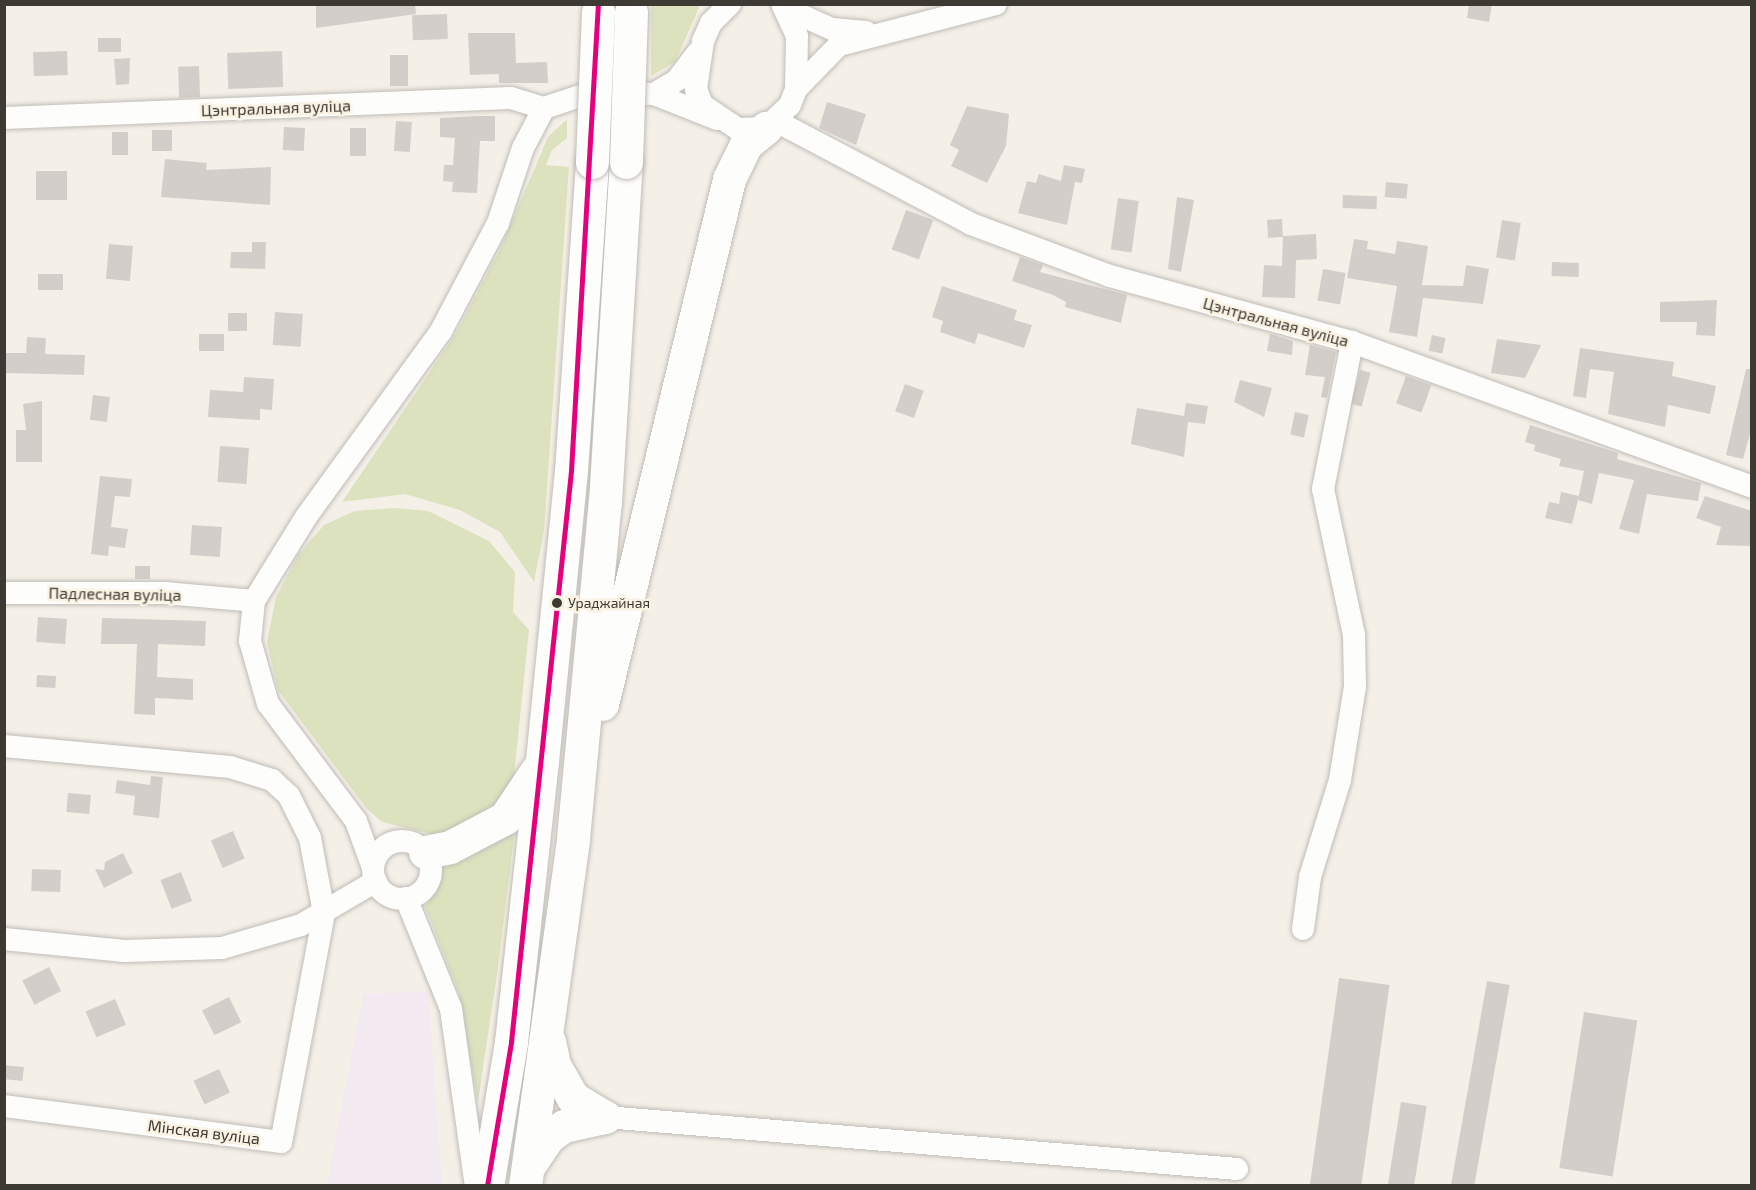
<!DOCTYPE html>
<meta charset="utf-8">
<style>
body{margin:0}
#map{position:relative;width:1756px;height:1190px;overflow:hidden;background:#f4f0e8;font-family:"Exo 2",sans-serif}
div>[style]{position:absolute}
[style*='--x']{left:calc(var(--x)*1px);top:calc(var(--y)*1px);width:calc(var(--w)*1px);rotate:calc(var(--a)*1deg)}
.commercial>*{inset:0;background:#f2e9f1}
.green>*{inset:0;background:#dce2be}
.building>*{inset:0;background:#d3cec9;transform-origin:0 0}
.roads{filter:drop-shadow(0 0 2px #c0bcb6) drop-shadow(0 0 2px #c0bcb6)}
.minor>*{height:22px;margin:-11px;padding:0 11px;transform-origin:11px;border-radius:11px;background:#fdfdfc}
.minor>.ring{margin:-11px;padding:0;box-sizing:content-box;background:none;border:22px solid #fdfdfc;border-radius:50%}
.highway>*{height:33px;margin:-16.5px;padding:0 16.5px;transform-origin:16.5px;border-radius:16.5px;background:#fdfdfc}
.bridges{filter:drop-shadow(0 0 2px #c0bcb6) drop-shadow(0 0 2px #c0bcb6)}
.highway-bridge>*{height:33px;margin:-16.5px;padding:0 16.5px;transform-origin:16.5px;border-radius:16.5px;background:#fdfdfc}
.bus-1>*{height:4.5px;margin:-2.25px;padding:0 2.25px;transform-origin:2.25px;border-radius:2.25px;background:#e5007d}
.dots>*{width:16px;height:16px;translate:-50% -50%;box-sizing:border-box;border:3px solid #faf2e2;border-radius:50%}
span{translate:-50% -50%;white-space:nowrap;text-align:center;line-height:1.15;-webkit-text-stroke:5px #faf2e2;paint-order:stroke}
.bus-label{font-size:14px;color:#3d3a34}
.left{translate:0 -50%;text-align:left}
.street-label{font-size:16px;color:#3d3a34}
.frame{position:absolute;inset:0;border:6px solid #3d3a34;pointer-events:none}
</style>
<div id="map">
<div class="commercial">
<div style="clip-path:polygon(428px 991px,442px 1185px,327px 1185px,363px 994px)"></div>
</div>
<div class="green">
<div style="clip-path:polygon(651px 5px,700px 5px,675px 62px,651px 76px)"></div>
<div style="clip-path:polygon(567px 119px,567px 138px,552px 150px,546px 165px,569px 167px,544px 531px,534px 582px,500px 532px,460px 510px,405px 494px,342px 502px,456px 333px,501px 247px,548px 137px)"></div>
<div style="clip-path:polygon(394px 508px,428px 511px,489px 541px,515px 572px,513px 612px,529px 630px,513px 785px,490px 811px,436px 835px,382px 822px,366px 808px,278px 690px,267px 642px,276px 597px,298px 555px,324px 525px,355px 511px)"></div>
<div style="clip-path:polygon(516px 821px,498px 967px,478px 1102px,459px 993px,425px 907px,442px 880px,442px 859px)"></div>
</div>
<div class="building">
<div style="clip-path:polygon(316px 4px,415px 4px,416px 14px,316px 28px)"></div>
<div style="clip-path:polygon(1469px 4px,1492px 4px,1489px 22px,1467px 18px)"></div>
<div style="left:447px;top:14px;width:25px;height:35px;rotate:88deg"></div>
<div style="clip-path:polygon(468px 33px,515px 33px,516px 63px,547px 62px,548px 83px,499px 83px,499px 74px,470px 75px)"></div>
<div style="left:98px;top:38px;width:23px;height:14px"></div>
<div style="left:67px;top:51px;width:24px;height:34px;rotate:88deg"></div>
<div style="left:282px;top:51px;width:36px;height:55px;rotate:88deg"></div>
<div style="left:408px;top:55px;width:31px;height:18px;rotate:90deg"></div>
<div style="clip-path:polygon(130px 58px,129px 84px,116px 85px,114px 59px)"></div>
<div style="left:199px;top:66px;width:31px;height:21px;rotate:88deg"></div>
<div style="clip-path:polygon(827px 102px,866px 114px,856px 145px,819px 128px)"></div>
<div style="clip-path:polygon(967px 106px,1009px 114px,1006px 146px,987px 183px,951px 166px,959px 150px,950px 145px)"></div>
<div style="clip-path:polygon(476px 116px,495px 116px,495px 141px,480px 141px,477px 193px,452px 192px,453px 182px,443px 181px,444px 165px,453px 165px,455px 138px,440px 137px,440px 118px)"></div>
<div style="left:396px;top:121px;width:16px;height:30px;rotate:4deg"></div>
<div style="left:284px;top:127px;width:21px;height:23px;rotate:3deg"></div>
<div style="left:350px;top:128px;width:16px;height:28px"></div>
<div style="left:152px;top:130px;width:20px;height:21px"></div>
<div style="left:112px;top:132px;width:16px;height:23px"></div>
<div style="clip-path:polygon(165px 159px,207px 163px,206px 170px,271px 167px,270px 205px,161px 197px)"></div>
<div style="clip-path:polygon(1064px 165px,1085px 169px,1082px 183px,1075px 182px,1067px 225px,1018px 213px,1027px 181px,1036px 183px,1039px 174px,1061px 181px)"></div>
<div style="left:36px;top:171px;width:31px;height:29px"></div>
<div style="left:1386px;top:182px;width:22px;height:15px;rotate:5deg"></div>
<div style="left:1343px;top:195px;width:34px;height:13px;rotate:2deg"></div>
<div style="clip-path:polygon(1177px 197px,1194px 200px,1181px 272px,1168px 269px)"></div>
<div style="left:1118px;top:198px;width:21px;height:52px;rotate:8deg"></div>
<div style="left:906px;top:210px;width:29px;height:42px;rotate:20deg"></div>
<div style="left:1282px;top:219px;width:18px;height:15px;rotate:87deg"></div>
<div style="left:1502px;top:220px;width:19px;height:38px;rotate:9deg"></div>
<div style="clip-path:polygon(1316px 234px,1317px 259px,1296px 260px,1295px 298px,1262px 297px,1264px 265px,1282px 266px,1283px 236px)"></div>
<div style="clip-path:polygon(1354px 239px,1368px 241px,1367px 249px,1395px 254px,1397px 241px,1428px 246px,1422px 285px,1463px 286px,1466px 265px,1489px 269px,1483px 304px,1423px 298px,1417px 337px,1389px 332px,1397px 286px,1347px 278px)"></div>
<div style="clip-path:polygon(252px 242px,266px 242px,265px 269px,230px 268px,231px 252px,252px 252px)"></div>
<div style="left:109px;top:244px;width:24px;height:35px;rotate:5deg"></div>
<div style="clip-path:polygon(1020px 257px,1043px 265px,1040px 272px,1127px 295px,1121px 323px,1065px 307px,1066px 302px,1053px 295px,1012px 281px)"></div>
<div style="left:1552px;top:262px;width:27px;height:14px;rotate:2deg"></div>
<div style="left:1323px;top:269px;width:23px;height:32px;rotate:10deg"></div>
<div style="left:38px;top:274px;width:25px;height:16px"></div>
<div style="clip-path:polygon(942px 286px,1017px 310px,1014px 320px,1032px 325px,1024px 348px,978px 333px,975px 344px,940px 332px,943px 321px,932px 317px)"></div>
<div style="clip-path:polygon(1717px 300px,1715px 336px,1696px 335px,1697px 322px,1660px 322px,1660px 302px)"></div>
<div style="left:275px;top:312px;width:28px;height:33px;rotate:4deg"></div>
<div style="left:228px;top:313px;width:19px;height:18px"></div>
<div style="left:199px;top:334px;width:25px;height:17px"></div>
<div style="clip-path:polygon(1270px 334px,1293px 341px,1292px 355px,1267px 351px)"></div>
<div style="left:1432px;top:335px;width:14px;height:16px;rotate:12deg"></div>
<div style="clip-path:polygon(27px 337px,46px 338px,45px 354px,85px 355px,84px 375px,4px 373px,4px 353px,26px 353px)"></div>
<div style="clip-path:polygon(1497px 339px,1541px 345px,1525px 378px,1491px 373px)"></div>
<div style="clip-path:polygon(1310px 345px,1336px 352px,1327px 398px,1321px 397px,1325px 377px,1305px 375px)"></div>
<div style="clip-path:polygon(1580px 348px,1674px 362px,1672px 376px,1716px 386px,1710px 414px,1668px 405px,1665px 427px,1608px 414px,1614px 372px,1590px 369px,1586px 398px,1573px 396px)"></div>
<div style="clip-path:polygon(1746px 369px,1752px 369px,1752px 427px,1743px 459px,1726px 455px)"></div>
<div style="left:1360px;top:370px;width:11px;height:35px;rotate:15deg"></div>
<div style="left:1406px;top:376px;width:27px;height:29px;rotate:20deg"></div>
<div style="clip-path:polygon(244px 377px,274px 379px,272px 410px,260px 409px,260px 420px,208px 417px,210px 390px,243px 392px)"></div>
<div style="clip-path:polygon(1240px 380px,1272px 388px,1264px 417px,1234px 402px)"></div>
<div style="left:905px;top:384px;width:20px;height:29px;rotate:20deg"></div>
<div style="left:93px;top:395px;width:17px;height:25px;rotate:7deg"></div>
<div style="clip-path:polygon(42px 401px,42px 462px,16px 462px,16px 430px,26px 430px,23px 404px)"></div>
<div style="clip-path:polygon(1186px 403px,1208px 406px,1205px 424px,1188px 422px,1184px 457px,1131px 444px,1137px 408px,1184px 416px)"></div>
<div style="left:1295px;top:412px;width:14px;height:23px;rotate:12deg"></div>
<div style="clip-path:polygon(1530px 425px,1618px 453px,1617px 459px,1701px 483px,1698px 501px,1647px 494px,1639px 534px,1619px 529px,1634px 480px,1599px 473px,1592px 504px,1578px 500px,1584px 471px,1559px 466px,1561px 459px,1534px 451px,1535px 445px,1525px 442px)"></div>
<div style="left:220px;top:446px;width:29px;height:36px;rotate:4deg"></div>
<div style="clip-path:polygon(100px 476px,132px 479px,130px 497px,115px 496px,111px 527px,128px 529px,125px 548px,109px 546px,108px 556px,91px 554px)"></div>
<div style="clip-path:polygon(1561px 492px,1579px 496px,1572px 524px,1545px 518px,1549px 502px,1559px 504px)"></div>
<div style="clip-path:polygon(1705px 496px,1752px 511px,1752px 546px,1716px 545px,1721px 527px,1696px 518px)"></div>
<div style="left:192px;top:525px;width:30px;height:30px;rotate:4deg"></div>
<div style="left:135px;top:566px;width:15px;height:13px"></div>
<div style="left:38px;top:617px;width:29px;height:25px;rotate:4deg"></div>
<div style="clip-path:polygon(102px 618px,206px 621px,205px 646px,158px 644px,157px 677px,193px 679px,193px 700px,155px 698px,155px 715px,134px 714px,137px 644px,101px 644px)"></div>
<div style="left:37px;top:675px;width:19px;height:12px;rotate:3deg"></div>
<div style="clip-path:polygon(151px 776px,163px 777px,159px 818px,133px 815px,135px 796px,115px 793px,117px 780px,150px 785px)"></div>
<div style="left:68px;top:793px;width:23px;height:19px;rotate:5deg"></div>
<div style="left:233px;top:831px;width:30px;height:24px;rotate:67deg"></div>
<div style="clip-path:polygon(123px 853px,133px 873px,104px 888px,95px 869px,104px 870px,105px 862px)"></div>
<div style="left:32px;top:869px;width:29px;height:22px;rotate:2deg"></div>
<div style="left:181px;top:872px;width:31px;height:22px;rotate:69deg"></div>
<div style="left:49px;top:967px;width:27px;height:30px;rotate:63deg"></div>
<div style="left:1339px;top:978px;width:51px;height:209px;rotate:8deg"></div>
<div style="left:1487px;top:981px;width:23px;height:206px;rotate:10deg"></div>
<div style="left:229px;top:997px;width:28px;height:30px;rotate:64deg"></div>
<div style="left:115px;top:999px;width:28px;height:32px;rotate:67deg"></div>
<div style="left:1584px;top:1012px;width:54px;height:158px;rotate:9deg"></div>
<div style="left:4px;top:1065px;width:20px;height:14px;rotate:6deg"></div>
<div style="left:219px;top:1069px;width:26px;height:28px;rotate:65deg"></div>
<div style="left:1401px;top:1102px;width:26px;height:84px;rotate:9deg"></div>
</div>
<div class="roads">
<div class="minor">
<div style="--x:730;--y:4;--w:27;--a:135"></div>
<div style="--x:711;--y:23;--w:20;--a:114"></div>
<div style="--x:703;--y:41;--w:49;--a:98.3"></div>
<div style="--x:696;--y:89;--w:17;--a:69"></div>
<div style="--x:702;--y:105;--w:43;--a:33.7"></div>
<div style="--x:738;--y:129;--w:28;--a:-2"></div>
<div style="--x:766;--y:128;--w:33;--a:-44"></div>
<div style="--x:790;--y:105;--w:17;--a:-69"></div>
<div style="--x:796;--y:89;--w:53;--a:-88.9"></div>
<div style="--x:797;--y:36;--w:35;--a:-115"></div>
<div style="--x:787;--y:9;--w:49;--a:24"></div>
<div style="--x:832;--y:29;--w:34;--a:5"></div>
<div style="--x:796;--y:89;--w:62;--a:-45.7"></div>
<div style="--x:839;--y:45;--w:162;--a:-14.6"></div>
<div style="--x:654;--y:94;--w:27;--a:-31"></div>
<div style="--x:677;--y:80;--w:34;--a:-53"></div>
<div style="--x:4;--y:118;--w:507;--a:-2.26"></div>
<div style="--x:511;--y:98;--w:34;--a:17"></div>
<div style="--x:776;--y:121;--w:221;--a:27.8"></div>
<div style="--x:971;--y:224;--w:148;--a:20.5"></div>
<div style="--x:1110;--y:276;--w:251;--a:15.3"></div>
<div style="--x:1352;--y:342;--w:425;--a:19.9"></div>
<div style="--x:4;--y:593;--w:161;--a:0"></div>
<div style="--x:165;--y:593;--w:89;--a:5.1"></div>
<div style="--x:4;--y:746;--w:227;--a:5.3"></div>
<div style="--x:230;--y:767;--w:44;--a:17.2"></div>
<div style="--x:272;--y:780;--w:23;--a:43"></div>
<div style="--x:289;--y:796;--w:47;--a:63.4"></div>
<div style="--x:310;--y:838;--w:76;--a:79.4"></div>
<div style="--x:324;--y:913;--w:233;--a:100.6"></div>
<div style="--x:281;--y:1142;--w:279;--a:-172.6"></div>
<div class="ring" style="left:373px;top:841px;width:36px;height:36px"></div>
<div style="--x:373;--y:868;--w:50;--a:-109.9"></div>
<div style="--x:356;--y:821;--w:146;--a:-126.9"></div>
<div style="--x:268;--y:704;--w:66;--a:-105.9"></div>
<div style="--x:250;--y:641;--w:40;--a:-84.3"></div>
<div style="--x:254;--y:601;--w:99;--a:-58.2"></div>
<div style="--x:306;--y:517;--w:230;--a:-54"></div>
<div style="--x:441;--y:331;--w:122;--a:-62.2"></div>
<div style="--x:498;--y:223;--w:79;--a:-71.6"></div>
<div style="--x:523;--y:148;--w:45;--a:-62.3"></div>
<div style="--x:544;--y:108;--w:47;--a:-18.4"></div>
<div style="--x:589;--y:93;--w:65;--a:0.9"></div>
<div style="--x:654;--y:94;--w:68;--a:21.6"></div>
<div style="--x:406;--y:898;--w:120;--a:67.9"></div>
<div style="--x:451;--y:1009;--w:179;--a:82"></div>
<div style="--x:1303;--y:929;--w:52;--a:-82.3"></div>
<div style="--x:1310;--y:877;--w:102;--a:-72.8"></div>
<div style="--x:1340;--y:780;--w:95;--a:-80.9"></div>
<div style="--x:1355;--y:686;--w:51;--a:-91.1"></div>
<div style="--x:1354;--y:635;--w:149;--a:-102"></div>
<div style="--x:1323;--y:489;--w:150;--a:-78.8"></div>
<div style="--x:4;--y:939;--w:121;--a:5.7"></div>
<div style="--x:124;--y:951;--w:98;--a:-1.8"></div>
<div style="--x:222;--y:948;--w:82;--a:-16.2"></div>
<div style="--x:301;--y:925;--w:87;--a:-30.4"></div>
<div style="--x:605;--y:1117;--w:634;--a:4.7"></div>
</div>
<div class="highway">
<div style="--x:602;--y:704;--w:540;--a:-76.4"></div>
<div style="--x:729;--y:179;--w:39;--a:-64"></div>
<div style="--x:746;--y:144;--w:26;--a:-39"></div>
<div style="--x:425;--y:852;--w:25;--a:-11"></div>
<div style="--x:450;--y:847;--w:62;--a:-27.8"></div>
<div style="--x:505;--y:818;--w:58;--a:-56.3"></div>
<div style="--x:549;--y:1041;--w:25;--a:78"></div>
<div style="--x:554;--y:1065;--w:38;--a:60"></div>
<div style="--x:573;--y:1098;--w:37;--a:31"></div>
<div style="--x:528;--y:1167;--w:37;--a:-56"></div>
<div style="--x:549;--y:1136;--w:18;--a:-34"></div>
<div style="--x:564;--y:1126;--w:42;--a:-12.4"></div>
<div style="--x:487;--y:1186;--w:146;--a:-80.5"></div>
<div style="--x:511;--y:1042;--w:283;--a:-83.7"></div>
<div style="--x:542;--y:761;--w:291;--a:-84.3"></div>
<div style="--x:571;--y:471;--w:310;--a:-86.1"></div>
<div style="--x:525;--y:1186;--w:351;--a:-82.1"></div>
<div style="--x:573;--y:838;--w:338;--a:-84.6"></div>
<div style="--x:605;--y:502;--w:341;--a:-86.5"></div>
</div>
</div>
<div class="bridges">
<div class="highway-bridge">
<div style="--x:592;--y:162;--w:150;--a:-87.7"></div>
<div style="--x:626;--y:162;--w:150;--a:-88.1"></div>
</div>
</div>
<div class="bus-1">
<div style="--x:487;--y:1186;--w:146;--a:-80.5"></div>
<div style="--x:511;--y:1042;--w:574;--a:-84"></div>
<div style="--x:571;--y:471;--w:468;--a:-86.7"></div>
</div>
<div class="dots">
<div style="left:557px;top:603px;background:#3d3a34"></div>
</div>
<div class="bus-label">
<span class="left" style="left:568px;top:603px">Ураджайная</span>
</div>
<div class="street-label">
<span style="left:276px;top:108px;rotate:-2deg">Цэнтральная вуліца</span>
<span style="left:1276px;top:322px;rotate:15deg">Цэнтральная вуліца</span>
<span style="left:115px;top:594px;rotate:1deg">Падлесная вуліца</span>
<span style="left:204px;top:1132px;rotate:7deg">Мінская вуліца</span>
</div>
<div class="frame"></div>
</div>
